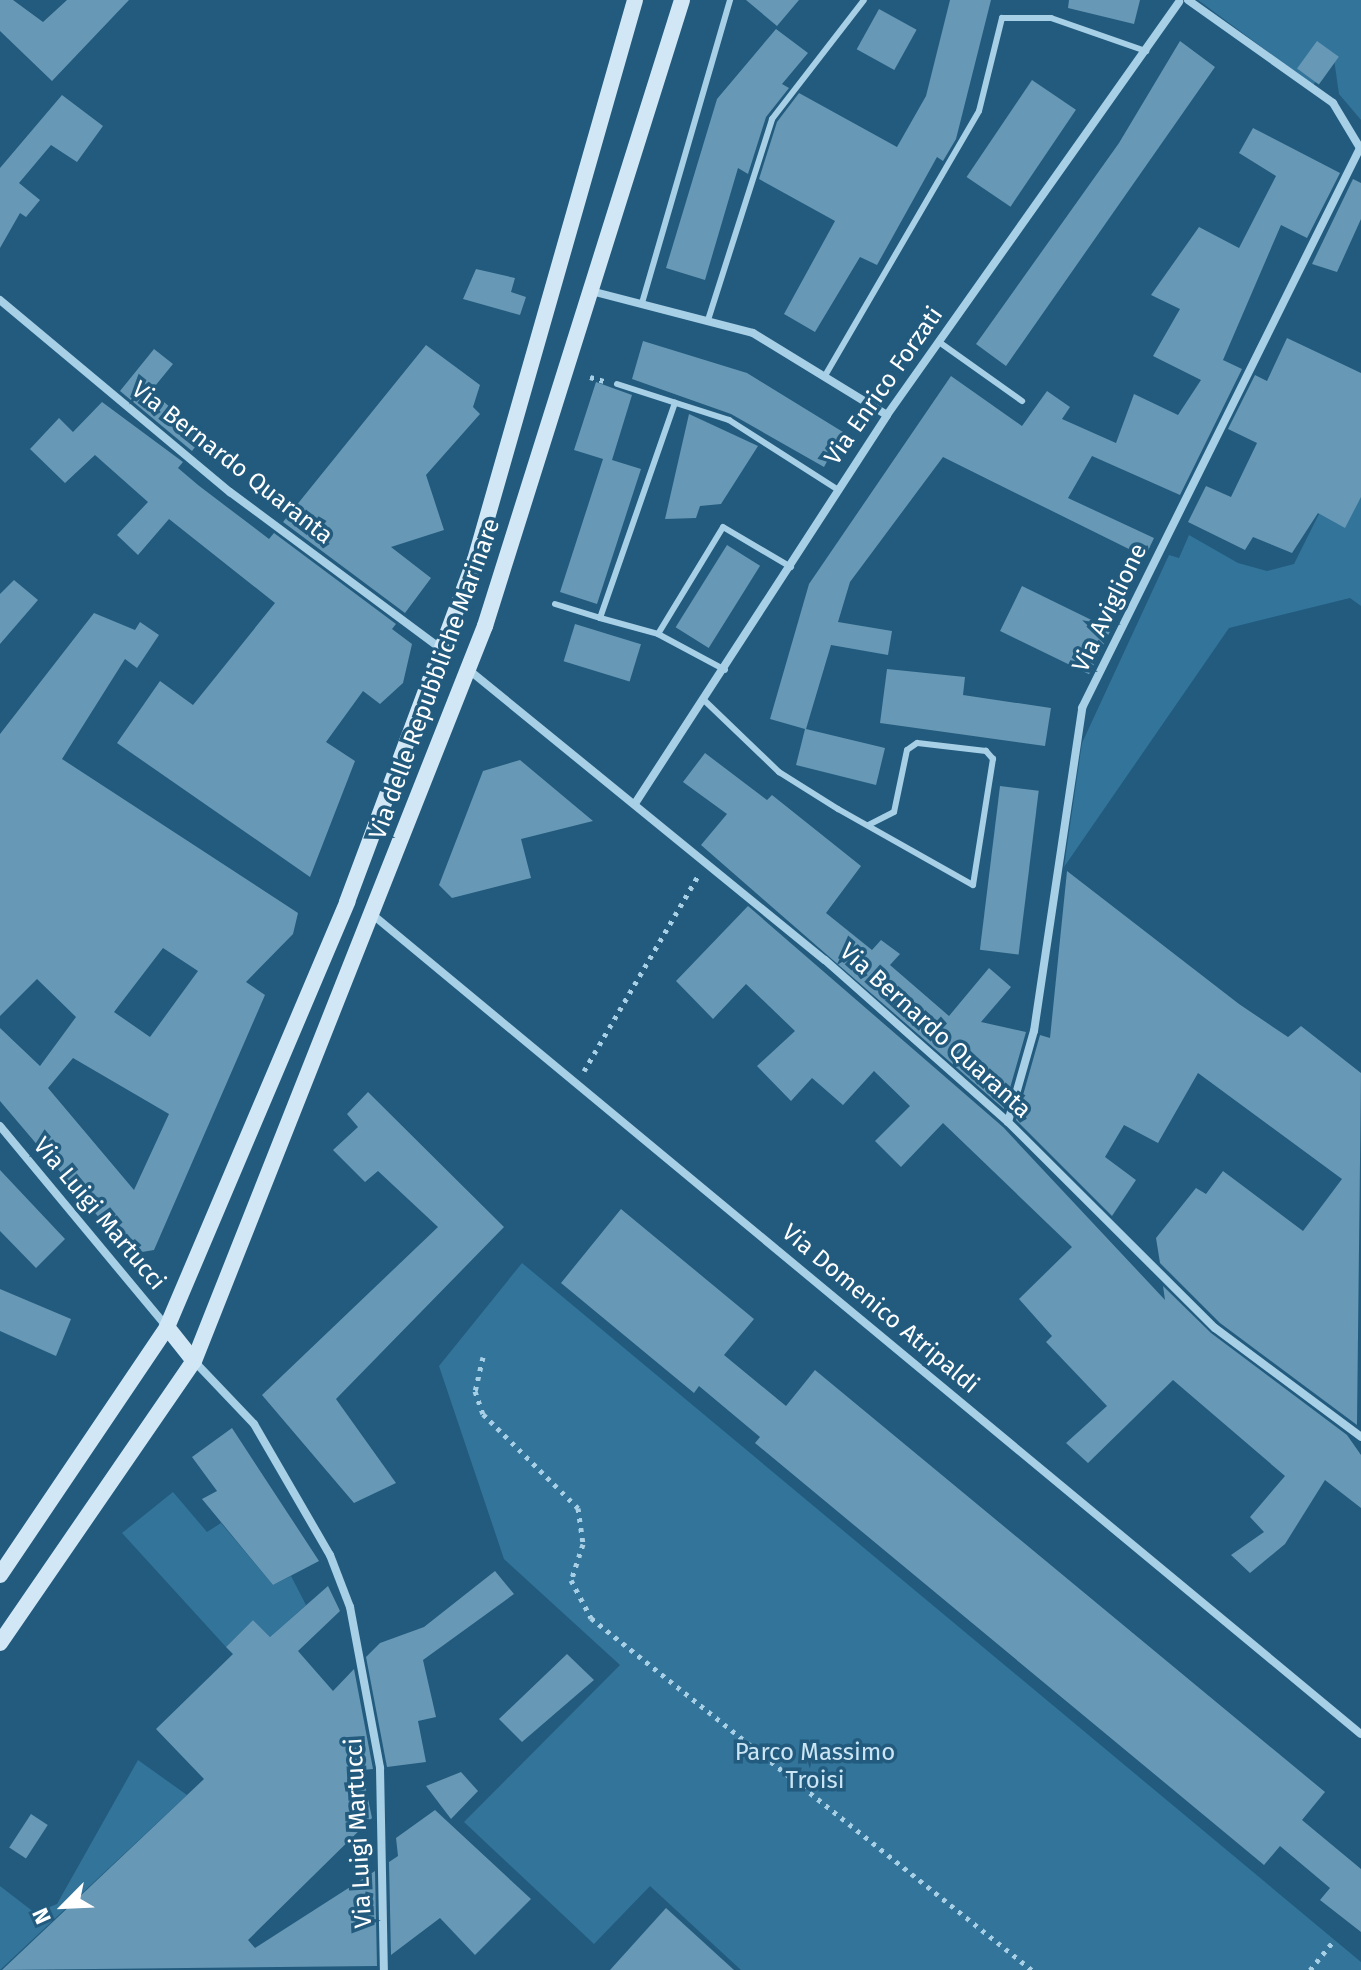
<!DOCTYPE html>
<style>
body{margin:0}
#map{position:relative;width:1361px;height:1970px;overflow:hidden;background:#225b7e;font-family:"Fira Sans",sans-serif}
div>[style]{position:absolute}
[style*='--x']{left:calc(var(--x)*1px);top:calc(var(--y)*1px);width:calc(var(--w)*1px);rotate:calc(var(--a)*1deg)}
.green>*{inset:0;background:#33749a}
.building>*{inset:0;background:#6798b5;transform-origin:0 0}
.path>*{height:5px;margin-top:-2.5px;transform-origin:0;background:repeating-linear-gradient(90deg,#a7cfe6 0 4px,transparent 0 10px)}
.service>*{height:6px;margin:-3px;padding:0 3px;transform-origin:3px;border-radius:3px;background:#a7cfe6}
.minor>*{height:8px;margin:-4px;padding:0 4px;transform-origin:4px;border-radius:4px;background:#a7cfe6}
.secondary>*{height:16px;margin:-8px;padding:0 8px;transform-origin:8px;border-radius:8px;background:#d1e7f5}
span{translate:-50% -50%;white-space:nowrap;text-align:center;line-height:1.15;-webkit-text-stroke:7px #225b7e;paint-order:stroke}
.street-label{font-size:24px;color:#fff}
.park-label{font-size:24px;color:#cbe5f5}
.north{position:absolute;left:24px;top:1866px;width:80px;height:80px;-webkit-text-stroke:6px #225b7e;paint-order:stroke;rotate:246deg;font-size:22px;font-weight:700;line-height:32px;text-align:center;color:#fff}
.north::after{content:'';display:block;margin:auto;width:28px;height:36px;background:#fff;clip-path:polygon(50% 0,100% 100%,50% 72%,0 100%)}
</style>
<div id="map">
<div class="green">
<div style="clip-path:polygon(1198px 0,1361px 0,1361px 120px,1339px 94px,1334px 59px,1313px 85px)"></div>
<div style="clip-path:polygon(1361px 384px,1361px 606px,1350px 598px,1229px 628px,1064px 867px,1082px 743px,1169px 555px,1179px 558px,1189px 535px,1238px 563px,1267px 571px,1294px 564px,1319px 514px,1304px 505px)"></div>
<div style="clip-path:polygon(522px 1263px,1361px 1962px,1361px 1970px,741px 1970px,650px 1886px,594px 1944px,464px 1822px,620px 1665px,504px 1559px,439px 1366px)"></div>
<div style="clip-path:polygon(173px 1492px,207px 1532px,221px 1523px,273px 1585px,291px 1576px,306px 1605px,270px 1637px,253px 1620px,226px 1647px,122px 1533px)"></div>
<div style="clip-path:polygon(138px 1760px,187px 1795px,0 1970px,0 1886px,35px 1913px,57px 1904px)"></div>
</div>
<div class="building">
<div style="clip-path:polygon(0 0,13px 0,43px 22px,67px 0,129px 0,52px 81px,0 31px)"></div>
<div style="clip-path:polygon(746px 0,799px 0,777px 26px)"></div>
<div style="clip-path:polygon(950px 0,991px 0,956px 139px,943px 161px,937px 157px,877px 265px,860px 257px,815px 332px,784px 314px,835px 221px,759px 179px,777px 122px,799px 93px,897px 147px,926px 96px)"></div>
<div style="clip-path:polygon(1069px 0,1140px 0,1134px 24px,1068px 8px)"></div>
<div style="left:879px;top:9px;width:43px;height:46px;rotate:29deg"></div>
<div style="clip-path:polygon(776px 29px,808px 53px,782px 84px,789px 88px,766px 117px,748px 174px,738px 168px,705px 280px,666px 268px,717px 99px)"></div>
<div style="clip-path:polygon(1180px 41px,1215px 67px,1006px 366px,976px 344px,1119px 143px)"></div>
<div style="left:1317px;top:41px;width:27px;height:34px;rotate:36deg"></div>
<div style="left:1032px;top:80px;width:53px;height:117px;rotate:34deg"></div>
<div style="clip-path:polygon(62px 95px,103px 126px,77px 162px,51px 145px,19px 183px,40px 200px,26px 217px,20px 213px,0 248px,0 168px)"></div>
<div style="clip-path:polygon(1253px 128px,1340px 173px,1307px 238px,1281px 225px,1223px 360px,1242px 369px,1180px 495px,1092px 456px,1068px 498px,1154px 538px,1145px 557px,943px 457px,850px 582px,838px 622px,892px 631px,888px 655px,831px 645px,806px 729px,885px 748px,876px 785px,796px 765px,805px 729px,770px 719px,809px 584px,951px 376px,1022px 426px,1047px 391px,1070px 407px,1062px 419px,1116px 443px,1134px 394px,1178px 415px,1201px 380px,1153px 356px,1180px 309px,1151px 295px,1199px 227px,1239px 248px,1276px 176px,1239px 153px)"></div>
<div style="clip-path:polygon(1353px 179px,1361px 183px,1361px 219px,1337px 272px,1312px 264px)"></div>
<div style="clip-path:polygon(476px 269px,515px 278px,511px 292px,526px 297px,520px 315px,463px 299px)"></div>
<div style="clip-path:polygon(1287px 338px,1361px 373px,1361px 497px,1345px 528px,1318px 513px,1292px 553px,1253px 537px,1245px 550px,1188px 522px,1206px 486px,1231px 497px,1257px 443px,1228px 429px,1255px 375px,1267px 381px)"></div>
<div style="clip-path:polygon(643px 341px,747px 373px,843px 432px,824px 467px,731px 414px,632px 379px)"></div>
<div style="clip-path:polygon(426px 345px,480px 385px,473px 407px,480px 414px,426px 475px,444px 530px,391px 547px,431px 578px,405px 613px,283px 522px)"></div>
<div style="clip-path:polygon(154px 349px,173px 364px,151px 391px,204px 436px,192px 451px,120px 391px)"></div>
<div style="clip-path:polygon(596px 382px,632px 395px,612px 460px,641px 469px,597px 604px,560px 592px,603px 459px,574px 450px)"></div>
<div style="clip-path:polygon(102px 402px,183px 462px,178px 468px,198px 485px,269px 539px,274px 533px,396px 624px,392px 629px,412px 644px,403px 683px,380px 704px,363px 691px,326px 742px,355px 761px,310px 877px,117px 743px,160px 681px,193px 705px,275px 603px,169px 519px,138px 555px,117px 535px,148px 502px,95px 455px,65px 483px,30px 449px,59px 418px,73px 432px)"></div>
<div style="clip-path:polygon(689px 414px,758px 446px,721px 504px,700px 506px,696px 518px,665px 519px)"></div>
<div style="left:727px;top:545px;width:39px;height:97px;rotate:32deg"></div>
<div style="clip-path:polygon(14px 580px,38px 600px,0 644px,0 594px)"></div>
<div style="left:1022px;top:586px;width:99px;height:50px;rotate:26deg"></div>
<div style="clip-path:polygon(evenodd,94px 613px,135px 630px,140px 622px,159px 635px,137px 668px,125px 659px,62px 759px,298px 913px,293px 934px,246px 982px,265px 995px,154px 1250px,130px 1254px,0 1101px,0 1028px,40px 1066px,76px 1017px,37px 979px,0 1016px,0 734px,94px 613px,163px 948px,198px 971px,150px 1037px,114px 1012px,163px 948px,94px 613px,73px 1058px,169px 1114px,134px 1190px,48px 1088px,73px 1058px)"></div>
<div style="left:575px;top:624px;width:69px;height:39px;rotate:17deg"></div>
<div style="clip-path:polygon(887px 669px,965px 677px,963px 695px,1051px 708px,1045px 746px,880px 723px)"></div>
<div style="clip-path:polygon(705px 753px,767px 800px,772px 795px,861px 866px,826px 913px,872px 950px,881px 940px,900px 954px,890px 965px,949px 1016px,989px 968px,1011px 987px,981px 1022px,1026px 1032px,1004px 1109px,701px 845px,727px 814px,683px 782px)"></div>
<div style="clip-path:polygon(520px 760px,593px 821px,521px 839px,531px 878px,452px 898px,439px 885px,483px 771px)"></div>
<div style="left:1000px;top:786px;width:39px;height:165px;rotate:7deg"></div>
<div style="clip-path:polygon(1067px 871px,1239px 1004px,1288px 1037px,1301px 1026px,1361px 1073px,1357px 1425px,1220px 1323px,1160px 1263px,1156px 1238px,1196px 1188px,1206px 1194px,1223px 1171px,1303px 1231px,1342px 1179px,1198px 1073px,1158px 1143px,1124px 1125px,1105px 1157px,1136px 1180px,1112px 1216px,1016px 1120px,1040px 1035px,1050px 1038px)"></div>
<div style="clip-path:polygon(748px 906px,1003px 1127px,1165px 1300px,1163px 1286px,1211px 1333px,1347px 1435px,1361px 1455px,1361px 1508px,1325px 1480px,1285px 1544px,1250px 1573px,1231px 1555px,1264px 1532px,1250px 1517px,1285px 1476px,1173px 1380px,1088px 1463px,1066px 1443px,1107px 1406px,1046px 1342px,1052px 1336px,1019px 1299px,1072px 1247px,943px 1123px,901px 1167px,875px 1141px,910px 1106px,874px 1071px,843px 1105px,812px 1078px,791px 1101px,757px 1066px,795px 1031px,746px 984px,713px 1019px,676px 981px)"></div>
<div style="clip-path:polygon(368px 1092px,504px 1227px,336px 1399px,396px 1483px,354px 1503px,262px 1395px,438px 1227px,378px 1171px,365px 1182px,333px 1150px,358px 1127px,347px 1114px)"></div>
<div style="clip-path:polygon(0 1170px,65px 1239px,36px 1268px,0 1231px)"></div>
<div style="clip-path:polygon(621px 1209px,754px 1319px,724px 1355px,786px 1406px,815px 1370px,1325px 1792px,1302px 1820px,1361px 1869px,1361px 1932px,1320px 1900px,1330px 1888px,1280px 1846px,1264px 1865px,755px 1443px,760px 1437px,699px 1386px,694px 1393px,561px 1283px)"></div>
<div style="clip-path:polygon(0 1289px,71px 1319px,56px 1356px,0 1331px)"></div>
<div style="clip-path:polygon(232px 1428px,319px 1561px,273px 1585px,202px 1499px,217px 1491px,192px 1457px)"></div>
<div style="clip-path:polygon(495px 1571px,514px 1594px,423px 1660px,436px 1717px,418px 1721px,426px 1762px,387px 1767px,366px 1657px,380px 1643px,424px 1627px)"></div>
<div style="clip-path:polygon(328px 1586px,340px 1611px,298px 1651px,333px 1691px,354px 1669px,373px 1769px,362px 1770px,372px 1818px,248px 1940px,255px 1948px,375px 1871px,377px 1966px,2px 1970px,204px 1779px,156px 1729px,233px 1654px,226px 1647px,253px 1620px,270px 1637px)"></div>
<div style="clip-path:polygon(567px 1654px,594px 1680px,522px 1742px,499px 1719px)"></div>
<div style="clip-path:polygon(461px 1772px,478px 1791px,451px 1819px,426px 1786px)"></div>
<div style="clip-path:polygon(435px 1810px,531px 1899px,475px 1955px,440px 1918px,391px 1955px,389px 1862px,398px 1856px,396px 1838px)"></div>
<div style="left:31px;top:1814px;width:20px;height:40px;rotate:33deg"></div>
<div style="clip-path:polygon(666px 1908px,734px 1970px,610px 1970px)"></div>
</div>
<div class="path">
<div style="--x:590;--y:377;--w:15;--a:16"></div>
<div style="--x:584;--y:1071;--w:226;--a:-59.7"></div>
<div style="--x:483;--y:1357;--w:35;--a:103"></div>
<div style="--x:475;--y:1391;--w:24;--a:71"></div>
<div style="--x:483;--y:1414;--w:134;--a:44.7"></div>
<div style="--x:578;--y:1508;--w:36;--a:82"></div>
<div style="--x:583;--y:1544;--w:38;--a:108"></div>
<div style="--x:571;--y:1580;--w:43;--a:62.2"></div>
<div style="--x:591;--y:1618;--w:564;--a:38.6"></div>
<div style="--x:1310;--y:1970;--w:38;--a:-51"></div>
</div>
<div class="service">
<div style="--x:642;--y:303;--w:316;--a:-73.8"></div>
<div style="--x:708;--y:320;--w:211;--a:-72.3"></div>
<div style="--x:772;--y:119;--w:150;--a:-52.3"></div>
<div style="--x:939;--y:342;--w:102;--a:35.4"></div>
<div style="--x:826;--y:374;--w:304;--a:-59.8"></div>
<div style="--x:979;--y:111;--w:96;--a:-76.1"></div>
<div style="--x:1002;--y:18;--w:49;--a:0"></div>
<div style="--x:1051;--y:18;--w:101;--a:19.2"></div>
<div style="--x:617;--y:384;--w:118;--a:17.8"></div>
<div style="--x:729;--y:420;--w:128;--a:32.6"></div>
<div style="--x:555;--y:604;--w:47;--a:17.3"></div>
<div style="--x:600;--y:618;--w:228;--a:-70.8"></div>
<div style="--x:600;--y:618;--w:60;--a:15.4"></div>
<div style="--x:658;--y:634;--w:76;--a:28.2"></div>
<div style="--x:658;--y:634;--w:125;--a:-58.7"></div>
<div style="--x:723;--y:527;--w:79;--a:30.5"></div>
<div style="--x:705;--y:701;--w:103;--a:43.8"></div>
<div style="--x:779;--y:772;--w:70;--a:32.1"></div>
<div style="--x:838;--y:809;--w:155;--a:29.4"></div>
<div style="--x:973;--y:885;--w:128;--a:-81"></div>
<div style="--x:993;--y:759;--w:11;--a:-131"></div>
<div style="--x:986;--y:751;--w:69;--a:-173.4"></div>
<div style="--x:917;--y:743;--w:12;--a:145"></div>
<div style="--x:907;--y:750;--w:63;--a:101.8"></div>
<div style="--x:894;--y:812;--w:29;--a:153"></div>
</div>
<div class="minor">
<div style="--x:1188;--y:0;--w:178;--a:35.4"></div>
<div style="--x:1333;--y:103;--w:52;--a:59"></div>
<div style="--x:591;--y:291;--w:167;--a:14.5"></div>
<div style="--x:753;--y:333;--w:157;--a:31.5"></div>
<div style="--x:0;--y:300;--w:300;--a:39.9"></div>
<div style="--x:230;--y:492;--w:265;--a:36.6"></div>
<div style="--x:469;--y:670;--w:459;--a:39.2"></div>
<div style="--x:825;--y:960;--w:244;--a:41.5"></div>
<div style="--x:1008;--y:1122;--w:292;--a:44.9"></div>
<div style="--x:1215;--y:1328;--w:182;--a:36.7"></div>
<div style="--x:636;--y:802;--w:461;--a:-57"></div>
<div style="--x:887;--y:415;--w:506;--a:-54.74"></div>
<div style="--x:373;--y:915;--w:1283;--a:39.66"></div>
<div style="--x:1008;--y:1122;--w:95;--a:-74.1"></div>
<div style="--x:1034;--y:1031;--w:327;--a:-81.5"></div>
<div style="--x:1082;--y:708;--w:625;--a:-63.6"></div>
<div style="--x:0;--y:1126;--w:261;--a:50.3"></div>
<div style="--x:194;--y:1361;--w:87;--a:46.4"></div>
<div style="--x:254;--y:1424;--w:151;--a:59.9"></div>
<div style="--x:330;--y:1555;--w:56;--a:69"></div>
<div style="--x:350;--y:1607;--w:164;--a:79.4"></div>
<div style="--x:380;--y:1768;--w:202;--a:88.9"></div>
</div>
<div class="secondary">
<div style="--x:167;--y:1327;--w:43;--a:51.5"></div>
<div style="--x:0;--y:1575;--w:299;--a:-56"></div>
<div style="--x:167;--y:1327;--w:462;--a:-67"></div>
<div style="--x:347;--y:902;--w:365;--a:-69.5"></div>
<div style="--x:475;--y:560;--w:582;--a:-74.05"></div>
<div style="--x:0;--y:1643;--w:342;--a:-55.5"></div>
<div style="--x:194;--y:1361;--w:791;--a:-68.4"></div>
<div style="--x:485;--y:626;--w:656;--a:-72.53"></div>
</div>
<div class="street-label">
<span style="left:884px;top:386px;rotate:-55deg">Via Enrico Forzati</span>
<span style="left:232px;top:463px;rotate:38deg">Via Bernardo Quaranta</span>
<span style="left:1110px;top:608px;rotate:-64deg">Via Aviglione</span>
<span style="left:435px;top:679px;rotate:-70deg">Via delle Repubbliche Marinare</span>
<span style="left:935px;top:1031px;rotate:42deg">Via Bernardo Quaranta</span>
<span style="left:99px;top:1214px;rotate:50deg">Via Luigi Martucci</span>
<span style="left:880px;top:1309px;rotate:40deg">Via Domenico Atripaldi</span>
<span style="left:359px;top:1833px;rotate:-93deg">Via Luigi Martucci</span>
</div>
<div class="park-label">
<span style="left:815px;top:1767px">Parco Massimo<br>Troisi</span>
</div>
<div class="north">N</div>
</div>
